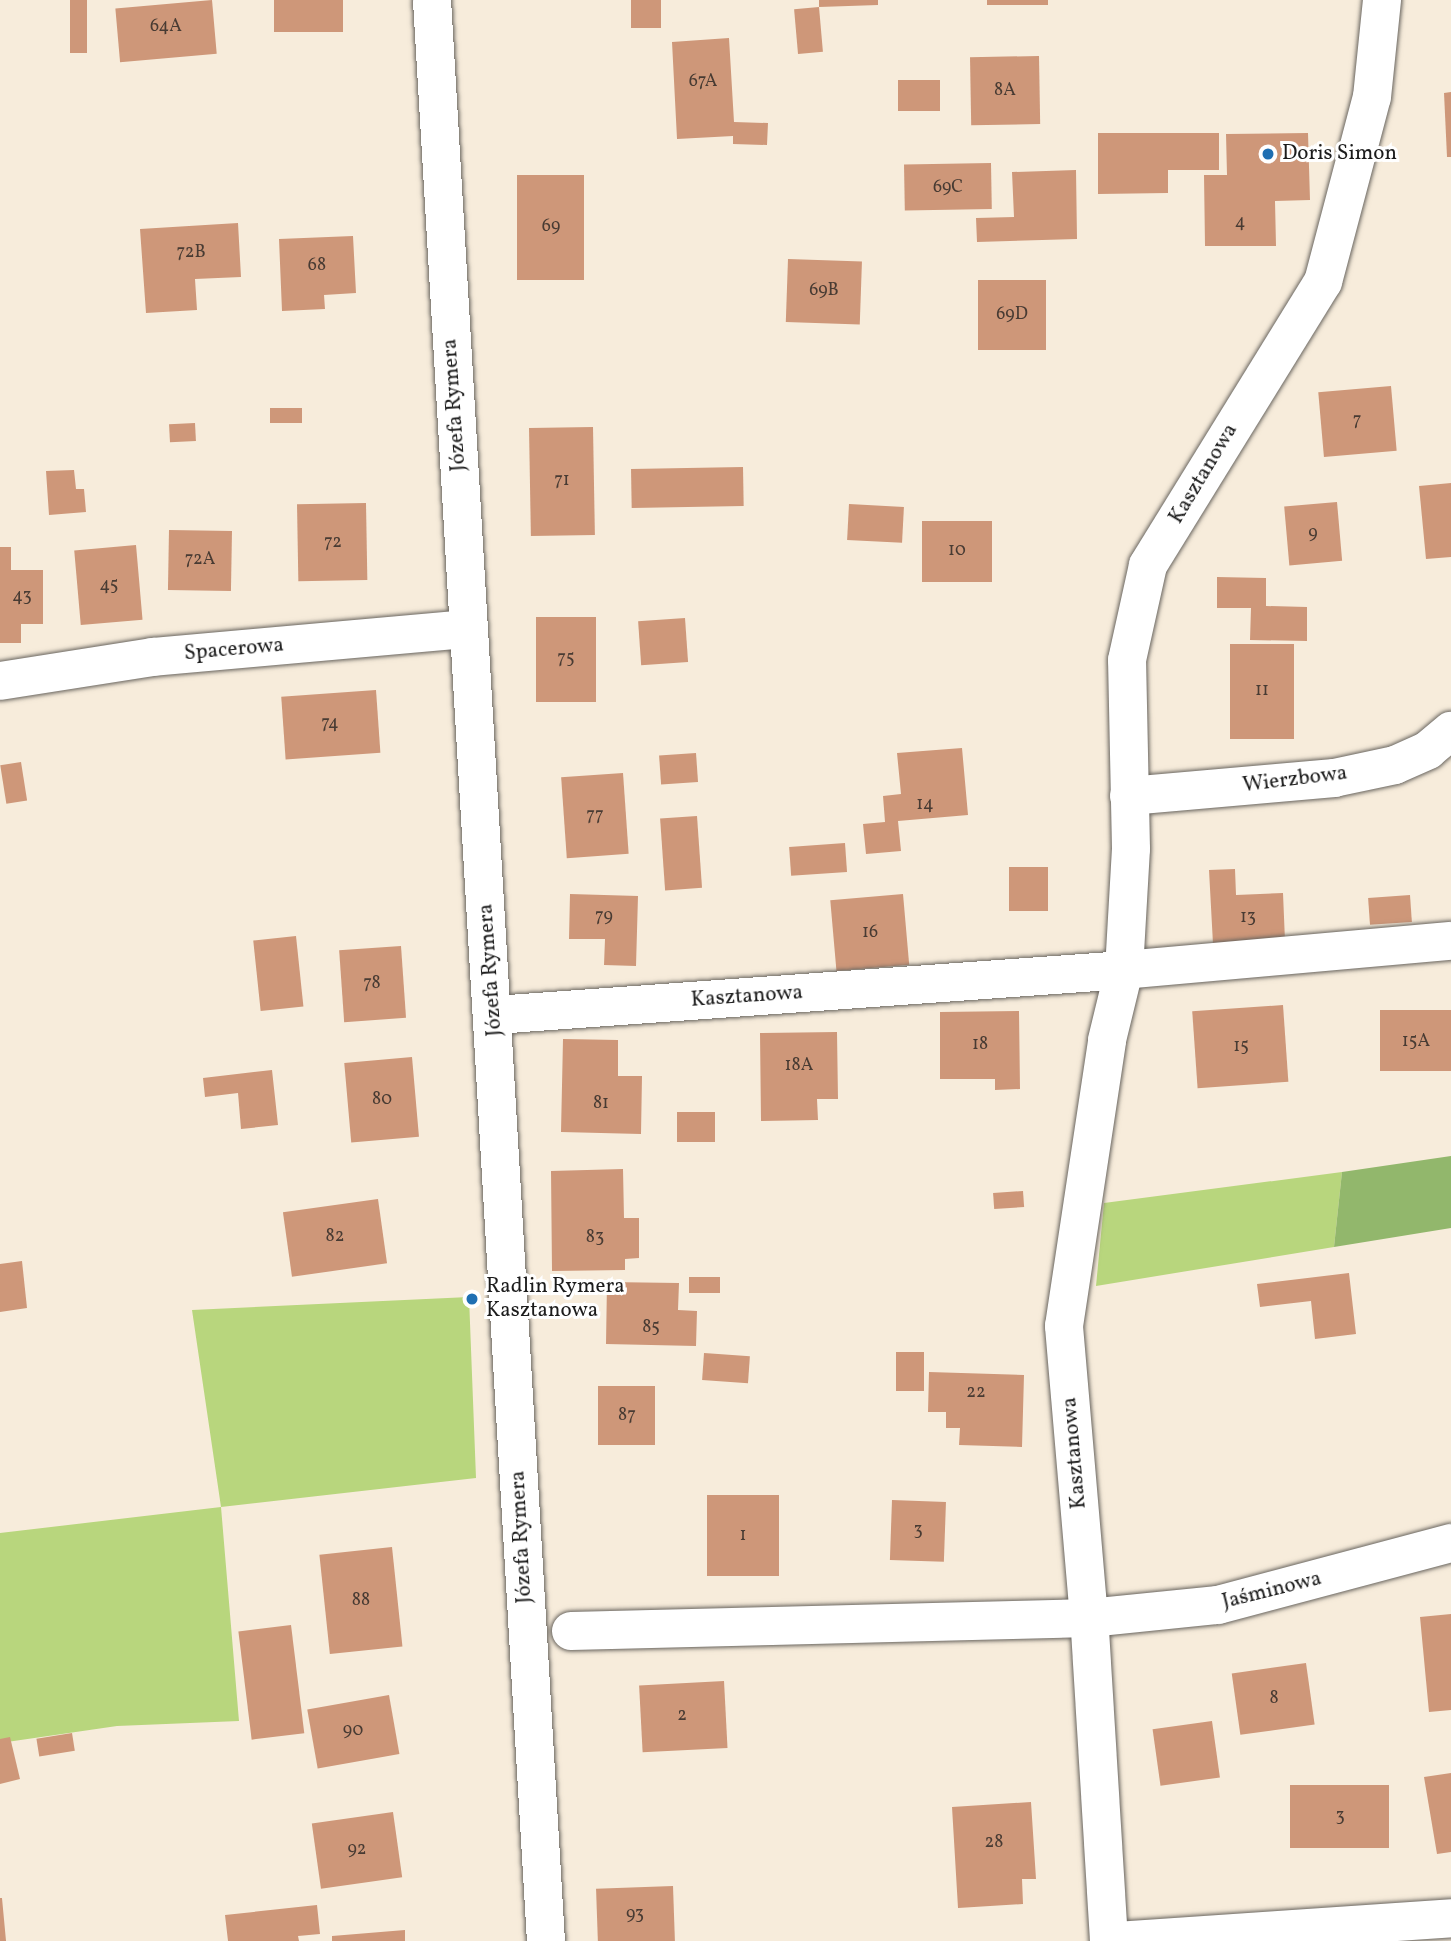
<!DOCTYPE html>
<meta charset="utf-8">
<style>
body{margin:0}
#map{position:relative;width:1451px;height:1941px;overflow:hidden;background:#f7ecdb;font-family:Vollkorn,serif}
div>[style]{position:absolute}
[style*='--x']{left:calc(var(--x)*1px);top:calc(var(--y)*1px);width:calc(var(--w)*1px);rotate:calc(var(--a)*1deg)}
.green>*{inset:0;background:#b8d67d}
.forest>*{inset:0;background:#92b76c}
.building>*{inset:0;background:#ce9779;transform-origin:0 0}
.roads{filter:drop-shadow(0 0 2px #69655f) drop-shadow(0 0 2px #69655f)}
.minor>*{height:38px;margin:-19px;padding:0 19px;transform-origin:19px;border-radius:19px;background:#fff}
.tertiary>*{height:38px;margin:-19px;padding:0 19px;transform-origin:19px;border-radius:19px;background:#fff}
.dots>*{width:19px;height:19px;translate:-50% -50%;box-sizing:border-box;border:4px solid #fff;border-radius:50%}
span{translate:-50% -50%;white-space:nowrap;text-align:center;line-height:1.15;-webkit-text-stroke:6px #fff;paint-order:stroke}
.number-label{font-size:18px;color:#483b33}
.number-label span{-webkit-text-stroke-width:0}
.poi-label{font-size:21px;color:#1c1c1c}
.left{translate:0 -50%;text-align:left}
.street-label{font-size:21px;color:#1c1c1c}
</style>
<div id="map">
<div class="green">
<div style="clip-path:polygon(1342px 1172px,1334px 1247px,1096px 1286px,1104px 1203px)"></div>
<div style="clip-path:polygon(469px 1297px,476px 1478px,221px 1507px,239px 1721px,117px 1726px,0 1743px,0 1533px,221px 1507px,192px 1310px)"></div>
</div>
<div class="forest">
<div style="clip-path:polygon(1451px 1156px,1451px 1228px,1334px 1247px,1342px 1172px)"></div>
</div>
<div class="building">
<div style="left:70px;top:0;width:17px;height:53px"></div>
<div style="left:212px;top:0;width:54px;height:97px;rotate:85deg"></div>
<div style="left:274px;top:0;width:69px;height:32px"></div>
<div style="left:631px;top:0;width:30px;height:28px"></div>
<div style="clip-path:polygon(819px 0,878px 0,878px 5px,819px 7px)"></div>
<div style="left:987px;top:0;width:61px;height:5px"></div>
<div style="left:819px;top:7px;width:45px;height:25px;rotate:85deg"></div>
<div style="clip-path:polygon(729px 38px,734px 122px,768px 123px,767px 145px,733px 144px,733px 136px,677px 139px,672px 42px)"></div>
<div style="left:1039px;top:56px;width:68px;height:69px;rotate:89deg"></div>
<div style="left:898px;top:80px;width:42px;height:31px"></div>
<div style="clip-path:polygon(1451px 92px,1451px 157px,1447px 157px,1444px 93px)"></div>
<div style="clip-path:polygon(1098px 133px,1219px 133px,1219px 170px,1168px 170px,1168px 193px,1098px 194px)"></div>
<div style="clip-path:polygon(1308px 133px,1310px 200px,1275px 201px,1276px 246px,1205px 246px,1204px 175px,1227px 175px,1226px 134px)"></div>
<div style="left:991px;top:163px;width:46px;height:87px;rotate:89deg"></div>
<div style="clip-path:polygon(1076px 170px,1077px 239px,977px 242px,976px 218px,1014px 217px,1012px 172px)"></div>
<div style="left:517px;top:175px;width:67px;height:105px"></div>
<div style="clip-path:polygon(238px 223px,241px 277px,195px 279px,197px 310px,146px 313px,140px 229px)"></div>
<div style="clip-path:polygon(353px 236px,356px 293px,324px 295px,325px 309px,282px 311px,279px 239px)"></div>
<div style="left:788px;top:259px;width:74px;height:63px;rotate:2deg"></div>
<div style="left:1046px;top:280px;width:70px;height:68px;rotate:90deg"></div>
<div style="left:1391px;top:386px;width:65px;height:73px;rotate:85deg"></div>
<div style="left:270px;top:408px;width:32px;height:15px"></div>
<div style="left:195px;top:423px;width:18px;height:26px;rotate:87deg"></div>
<div style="left:593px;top:427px;width:108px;height:64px;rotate:89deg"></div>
<div style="left:743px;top:467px;width:39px;height:112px;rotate:89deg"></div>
<div style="clip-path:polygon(74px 470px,76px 489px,84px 489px,86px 512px,49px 515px,46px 471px)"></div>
<div style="clip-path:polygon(1451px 483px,1451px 557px,1426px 559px,1419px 486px)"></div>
<div style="left:1337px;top:502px;width:59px;height:53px;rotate:85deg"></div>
<div style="left:366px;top:503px;width:77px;height:69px;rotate:89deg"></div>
<div style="left:849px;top:504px;width:55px;height:36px;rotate:3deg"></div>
<div style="left:922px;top:521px;width:70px;height:61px"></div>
<div style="left:169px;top:530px;width:63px;height:60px;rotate:1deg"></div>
<div style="left:136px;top:545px;width:75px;height:62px;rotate:85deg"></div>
<div style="clip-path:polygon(0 547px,11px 547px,11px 570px,43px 570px,43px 624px,21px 624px,21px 643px,0 643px)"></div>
<div style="clip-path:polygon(1217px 577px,1266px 578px,1266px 606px,1307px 607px,1307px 641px,1250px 640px,1251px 608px,1217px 608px)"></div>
<div style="left:536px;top:617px;width:60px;height:85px"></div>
<div style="left:685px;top:618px;width:44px;height:47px;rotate:86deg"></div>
<div style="left:1230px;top:644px;width:64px;height:95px"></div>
<div style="left:376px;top:690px;width:63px;height:95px;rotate:86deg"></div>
<div style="clip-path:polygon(962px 748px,968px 815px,898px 821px,901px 851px,866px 854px,863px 824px,885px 822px,883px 796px,901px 794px,897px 753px)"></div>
<div style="left:696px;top:753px;width:29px;height:37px;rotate:86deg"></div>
<div style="left:21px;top:762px;width:39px;height:21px;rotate:81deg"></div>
<div style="left:623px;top:773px;width:81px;height:62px;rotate:86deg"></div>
<div style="left:697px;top:816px;width:72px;height:37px;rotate:86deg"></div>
<div style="left:845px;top:843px;width:29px;height:56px;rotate:86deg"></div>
<div style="left:1009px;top:867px;width:39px;height:44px"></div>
<div style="clip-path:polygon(1235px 869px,1236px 895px,1283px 893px,1285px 941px,1213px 944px,1209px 870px)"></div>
<div style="clip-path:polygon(570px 894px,638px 896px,636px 966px,604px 965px,605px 939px,569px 939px)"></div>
<div style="left:903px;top:894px;width:71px;height:73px;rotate:85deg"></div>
<div style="left:1410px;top:895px;width:27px;height:42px;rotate:86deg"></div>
<div style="left:296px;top:936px;width:71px;height:43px;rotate:84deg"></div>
<div style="left:401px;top:946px;width:72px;height:62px;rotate:86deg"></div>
<div style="left:1283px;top:1005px;width:77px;height:91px;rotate:86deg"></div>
<div style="left:1451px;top:1010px;width:61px;height:71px;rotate:90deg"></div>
<div style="clip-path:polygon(1019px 1011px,1020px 1089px,995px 1090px,995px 1079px,940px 1079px,940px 1012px)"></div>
<div style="clip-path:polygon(837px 1032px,838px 1099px,817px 1099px,818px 1120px,761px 1121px,760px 1033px)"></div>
<div style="clip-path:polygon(563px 1039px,618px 1040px,618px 1076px,642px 1076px,641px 1134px,561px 1132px)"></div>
<div style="left:412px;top:1057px;width:80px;height:68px;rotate:85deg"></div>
<div style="clip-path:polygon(272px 1070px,278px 1125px,241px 1129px,238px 1093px,205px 1097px,203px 1078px)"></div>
<div style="left:715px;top:1112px;width:30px;height:38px;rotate:90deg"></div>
<div style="clip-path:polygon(623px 1169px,624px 1218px,639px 1218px,639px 1258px,625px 1259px,625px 1270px,552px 1271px,551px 1171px)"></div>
<div style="left:1023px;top:1191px;width:16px;height:30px;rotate:86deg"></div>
<div style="left:378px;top:1199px;width:65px;height:96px;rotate:82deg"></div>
<div style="clip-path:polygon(22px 1261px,27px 1308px,0 1312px,0 1264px)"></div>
<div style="clip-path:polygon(1349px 1273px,1356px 1334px,1315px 1339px,1311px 1301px,1260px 1307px,1257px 1284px)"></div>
<div style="left:689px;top:1277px;width:31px;height:16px"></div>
<div style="clip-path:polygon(607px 1282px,679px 1283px,678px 1310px,697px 1311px,696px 1346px,606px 1344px)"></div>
<div style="left:896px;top:1352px;width:28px;height:39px"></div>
<div style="left:704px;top:1353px;width:46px;height:27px;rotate:4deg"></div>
<div style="clip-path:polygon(929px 1372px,1024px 1375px,1022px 1447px,959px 1445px,960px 1428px,946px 1428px,946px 1412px,928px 1412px)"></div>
<div style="left:598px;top:1386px;width:57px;height:59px"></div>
<div style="left:779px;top:1495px;width:81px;height:72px;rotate:90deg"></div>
<div style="left:892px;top:1500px;width:54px;height:60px;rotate:2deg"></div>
<div style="left:392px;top:1547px;width:100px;height:73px;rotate:84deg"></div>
<div style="clip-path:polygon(1451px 1614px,1451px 1710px,1429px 1712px,1420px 1617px)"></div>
<div style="left:291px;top:1625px;width:109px;height:53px;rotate:83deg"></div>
<div style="left:1306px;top:1663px;width:62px;height:75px;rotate:82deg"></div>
<div style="left:724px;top:1681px;width:67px;height:85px;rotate:87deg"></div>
<div style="left:389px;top:1695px;width:60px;height:83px;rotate:80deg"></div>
<div style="left:1212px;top:1721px;width:57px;height:60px;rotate:82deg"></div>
<div style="left:72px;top:1733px;width:18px;height:36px;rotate:81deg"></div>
<div style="clip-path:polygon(10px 1737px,20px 1779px,0 1784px,0 1739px)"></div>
<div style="clip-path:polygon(1451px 1773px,1451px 1852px,1437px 1854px,1424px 1777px)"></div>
<div style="left:1389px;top:1785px;width:63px;height:99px;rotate:90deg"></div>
<div style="clip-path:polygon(1031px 1802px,1036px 1879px,1022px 1879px,1023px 1904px,958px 1908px,952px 1807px)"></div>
<div style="left:393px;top:1812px;width:66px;height:82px;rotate:82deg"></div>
<div style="left:673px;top:1886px;width:55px;height:77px;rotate:88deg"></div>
<div style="clip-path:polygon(0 1898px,2px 1898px,6px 1941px,0 1941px)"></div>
<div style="clip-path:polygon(317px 1905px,320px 1934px,298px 1936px,299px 1941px,228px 1941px,225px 1915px)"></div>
<div style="clip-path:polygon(405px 1930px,405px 1941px,332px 1941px,332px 1936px)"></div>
</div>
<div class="roads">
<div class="minor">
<div style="--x:0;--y:681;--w:155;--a:-8.9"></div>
<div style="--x:153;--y:657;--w:317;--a:-5.1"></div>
<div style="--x:1129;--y:796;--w:206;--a:-5"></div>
<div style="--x:1334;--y:778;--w:62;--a:-12"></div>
<div style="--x:1395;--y:765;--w:36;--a:-24"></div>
<div style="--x:1428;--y:750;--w:30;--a:-40"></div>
<div style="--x:495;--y:1015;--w:631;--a:-4.09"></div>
<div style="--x:1124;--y:970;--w:328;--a:-5.1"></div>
<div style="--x:571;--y:1631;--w:518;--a:-1.44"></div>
<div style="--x:1089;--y:1618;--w:130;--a:-5.8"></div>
<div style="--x:1218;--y:1605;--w:241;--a:-14.9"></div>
<div style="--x:1109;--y:1941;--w:324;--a:-93.5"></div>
<div style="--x:1089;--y:1618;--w:293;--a:-94.9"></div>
<div style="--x:1064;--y:1326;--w:289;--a:-81.4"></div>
<div style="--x:1107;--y:1040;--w:72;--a:-76.3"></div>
<div style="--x:1124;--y:970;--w:121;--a:-86.7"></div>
<div style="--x:1131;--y:849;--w:189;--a:-91.2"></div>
<div style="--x:1127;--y:660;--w:97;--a:-77.5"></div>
<div style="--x:1148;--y:565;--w:333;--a:-58.3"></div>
<div style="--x:1323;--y:282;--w:191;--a:-75.2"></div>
<div style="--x:1372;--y:97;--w:98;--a:-84.1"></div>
<div style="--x:1117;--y:1941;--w:335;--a:-3.9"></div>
</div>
<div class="tertiary">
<div style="--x:432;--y:0;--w:1944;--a:86.64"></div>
</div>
</div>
<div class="dots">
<div style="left:1268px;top:154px;background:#1f6fb2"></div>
<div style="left:472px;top:1299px;background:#1f6fb2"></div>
</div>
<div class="number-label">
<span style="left:166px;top:27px">64A</span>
<span style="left:703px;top:82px">67A</span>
<span style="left:1005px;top:91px">8A</span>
<span style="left:948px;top:188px">69C</span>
<span style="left:1240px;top:223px">4</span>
<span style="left:551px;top:227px">69</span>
<span style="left:191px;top:253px">72B</span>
<span style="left:317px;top:266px">68</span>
<span style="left:824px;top:291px">69B</span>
<span style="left:1012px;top:315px">69D</span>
<span style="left:1357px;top:421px">7</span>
<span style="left:562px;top:481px">71</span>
<span style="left:1313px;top:534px">9</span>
<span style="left:333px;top:543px">72</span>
<span style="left:957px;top:551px">10</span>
<span style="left:200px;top:560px">72A</span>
<span style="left:109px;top:586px">45</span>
<span style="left:22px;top:597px">43</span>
<span style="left:566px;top:659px">75</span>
<span style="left:1262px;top:691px">11</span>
<span style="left:330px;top:724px">74</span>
<span style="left:925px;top:805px">14</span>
<span style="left:595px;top:816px">77</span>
<span style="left:604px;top:917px">79</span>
<span style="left:1248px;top:918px">13</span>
<span style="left:870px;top:933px">16</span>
<span style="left:372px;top:984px">78</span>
<span style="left:1416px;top:1042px">15A</span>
<span style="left:980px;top:1045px">18</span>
<span style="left:1241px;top:1047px">15</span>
<span style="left:799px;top:1066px">18A</span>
<span style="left:382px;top:1100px">80</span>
<span style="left:601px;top:1104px">81</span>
<span style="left:335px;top:1237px">82</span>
<span style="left:595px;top:1238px">83</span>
<span style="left:651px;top:1328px">85</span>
<span style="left:976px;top:1393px">22</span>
<span style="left:627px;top:1416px">87</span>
<span style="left:918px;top:1531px">3</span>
<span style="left:743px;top:1536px">1</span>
<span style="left:361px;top:1601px">88</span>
<span style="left:1274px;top:1699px">8</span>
<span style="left:682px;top:1716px">2</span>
<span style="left:353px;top:1731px">90</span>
<span style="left:1340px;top:1817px">3</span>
<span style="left:994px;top:1843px">28</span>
<span style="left:357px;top:1850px">92</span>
<span style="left:635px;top:1915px">93</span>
</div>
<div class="poi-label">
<span class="left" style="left:1282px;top:154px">Doris Simon</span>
<span class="left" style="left:486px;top:1299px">Radlin Rymera<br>Kasztanowa</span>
</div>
<div class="street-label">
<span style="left:455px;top:405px;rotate:-94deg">Józefa Rymera</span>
<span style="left:1204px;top:474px;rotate:-59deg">Kasztanowa</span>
<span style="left:234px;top:650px;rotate:-5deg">Spacerowa</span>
<span style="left:1295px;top:780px;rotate:-7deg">Wierzbowa</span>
<span style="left:491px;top:970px;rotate:-94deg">Józefa Rymera</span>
<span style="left:747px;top:997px;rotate:-4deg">Kasztanowa</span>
<span style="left:1075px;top:1453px;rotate:-95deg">Kasztanowa</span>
<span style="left:522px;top:1537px;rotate:-93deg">Józefa Rymera</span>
<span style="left:1272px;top:1591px;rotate:-14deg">Jaśminowa</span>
</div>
</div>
